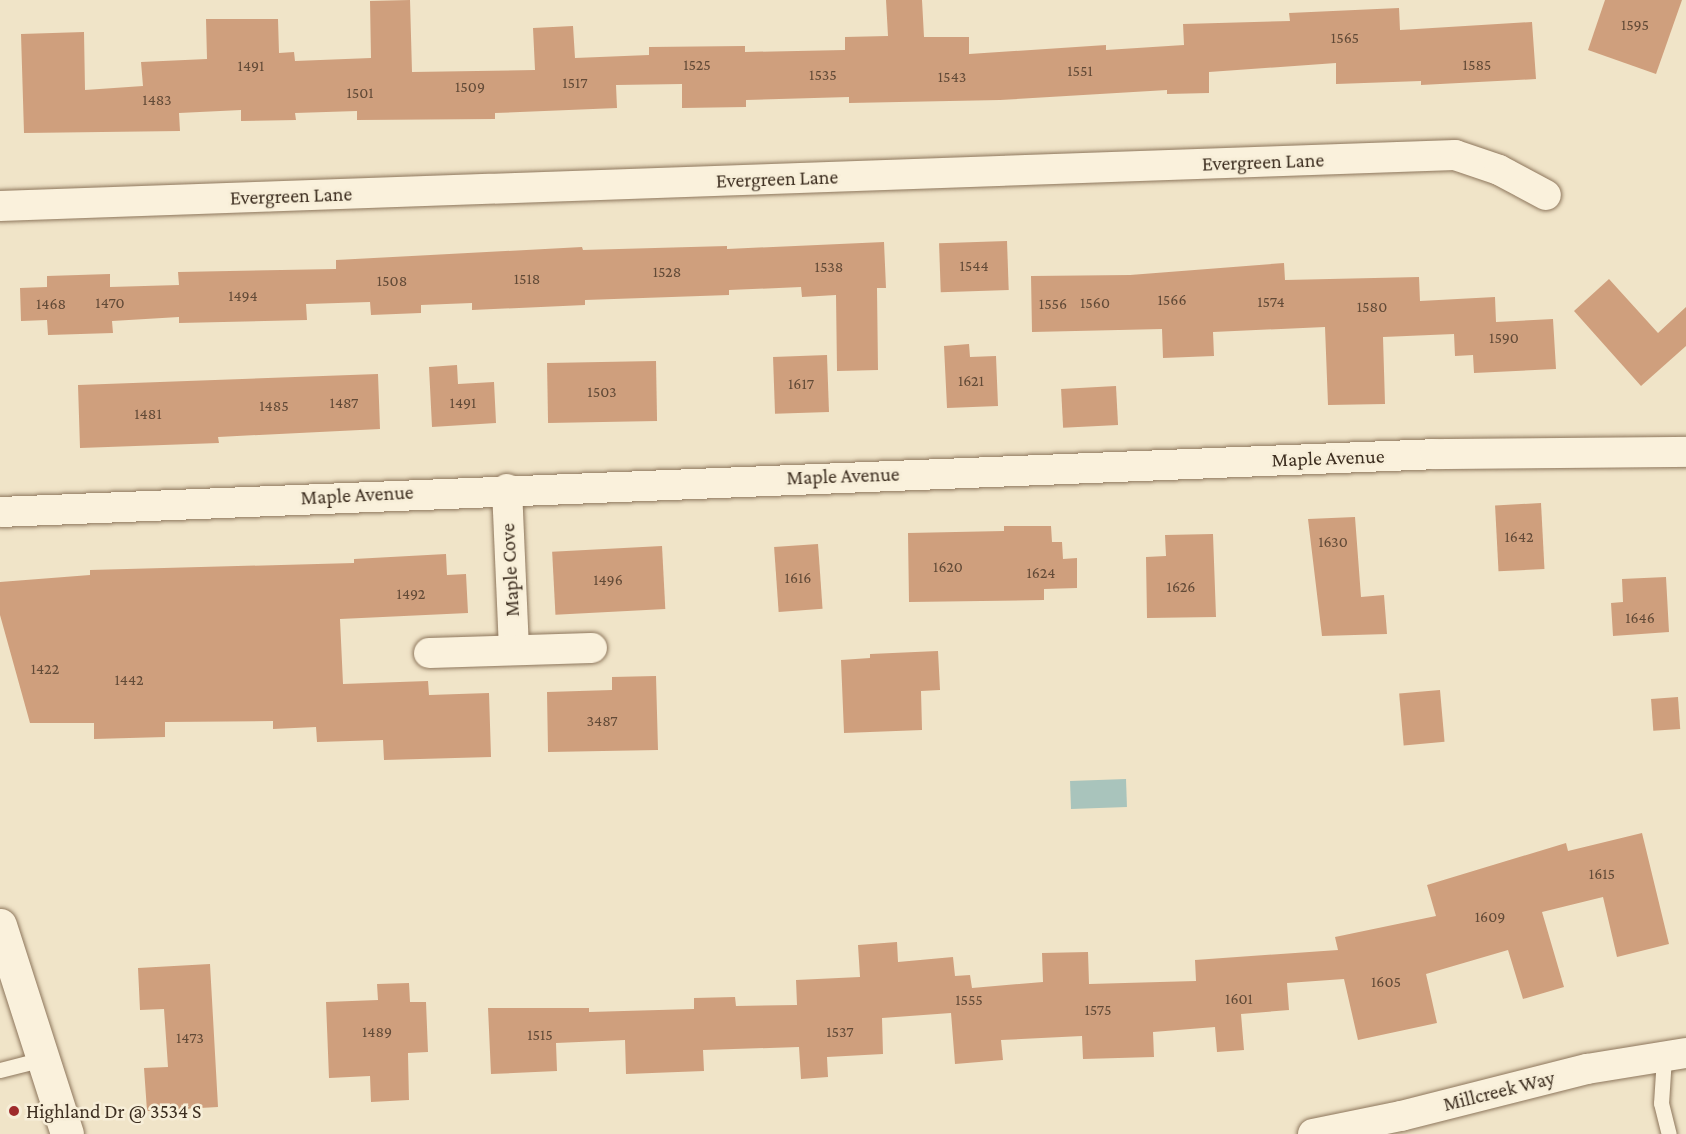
<!DOCTYPE html>
<style>
body{margin:0}
#map{position:relative;width:1686px;height:1134px;overflow:hidden;background:#f0e4c8;font-family:"Crimson Pro",serif}
div>[style]{position:absolute}
[style*='--x']{left:calc(var(--x)*1px);top:calc(var(--y)*1px);width:calc(var(--w)*1px);rotate:calc(var(--a)*1deg)}
.water>*{inset:0;background:#a9c4bc;transform-origin:0 0}
.building>*{inset:0;background:#cf9f7d;transform-origin:0 0}
.roads{filter:drop-shadow(0 0 2px #8d765c) drop-shadow(0 0 2px #8d765c)}
.service>*{height:15px;margin:-7.5px;padding:0 7.5px;transform-origin:7.5px;border-radius:7.5px;background:#faf1dc}
.minor>*{height:30px;margin:-15px;padding:0 15px;transform-origin:15px;border-radius:15px;background:#faf1dc}
.secondary>*{height:33px;margin:-16.5px;padding:0 16.5px;transform-origin:16.5px;border-radius:16.5px;background:#faf1dc}
.dots>*{width:16px;height:16px;translate:-50% -50%;box-sizing:border-box;border:3px solid #f7eed8;border-radius:50%}
span{translate:-50% -50%;white-space:nowrap;text-align:center;line-height:1.15;-webkit-text-stroke:5px #f7eed8;paint-order:stroke}
.number-label{font-size:16px;color:#624a37}
.number-label span{-webkit-text-stroke-width:0}
.street-label{font-size:20px;color:#3d2e20}
.poi-label{font-size:20px;color:#3d2e20}
.left{translate:0 -50%;text-align:left}
</style>
<div id="map">
<div class="water">
<div style="left:1126px;top:779px;width:28px;height:56px;rotate:88deg"></div>
</div>
<div class="building">
<div style="clip-path:polygon(410px 0,412px 72px,535px 70px,533px 28px,573px 26px,575px 58px,649px 55px,649px 47px,745px 46px,745px 52px,845px 50px,845px 37px,888px 36px,886px 0,922px 0,924px 37px,969px 37px,969px 54px,1106px 45px,1106px 50px,1184px 45px,1183px 24px,1290px 21px,1289px 13px,1399px 8px,1400px 30px,1532px 22px,1536px 79px,1421px 85px,1421px 81px,1336px 84px,1336px 63px,1209px 72px,1209px 93px,1167px 94px,1167px 90px,1000px 100px,849px 103px,849px 97px,746px 100px,746px 107px,682px 108px,682px 84px,616px 85px,617px 108px,495px 113px,495px 119px,357px 120px,357px 111px,295px 113px,296px 120px,241px 121px,241px 110px,179px 113px,180px 131px,24px 133px,21px 34px,84px 32px,85px 90px,143px 86px,141px 62px,207px 59px,206px 19px,278px 19px,279px 53px,294px 52px,295px 61px,371px 58px,370px 1px)"></div>
<div style="clip-path:polygon(1605px 0,1682px 0,1656px 74px,1588px 50px)"></div>
<div style="left:1007px;top:241px;width:49px;height:68px;rotate:88deg"></div>
<div style="clip-path:polygon(884px 242px,886px 288px,877px 288px,878px 370px,837px 371px,836px 295px,802px 297px,801px 287px,729px 290px,729px 295px,585px 300px,585px 305px,472px 310px,472px 303px,421px 305px,421px 313px,371px 315px,370px 302px,306px 304px,307px 320px,179px 323px,179px 317px,112px 321px,113px 333px,48px 335px,47px 320px,21px 321px,20px 288px,47px 287px,47px 276px,110px 274px,110px 287px,179px 285px,178px 272px,336px 269px,336px 260px,582px 247px,583px 250px,727px 246px,727px 249px)"></div>
<div style="clip-path:polygon(1284px 263px,1285px 280px,1419px 277px,1420px 301px,1495px 297px,1496px 322px,1553px 319px,1556px 369px,1474px 373px,1473px 355px,1455px 356px,1454px 334px,1383px 337px,1385px 404px,1328px 405px,1325px 327px,1213px 332px,1214px 356px,1163px 358px,1162px 329px,1032px 332px,1031px 276px,1130px 275px)"></div>
<div style="clip-path:polygon(1609px 279px,1658px 333px,1686px 307px,1686px 346px,1641px 386px,1574px 311px)"></div>
<div style="clip-path:polygon(969px 344px,970px 357px,996px 356px,998px 406px,947px 408px,944px 346px)"></div>
<div style="left:827px;top:355px;width:57px;height:54px;rotate:88deg"></div>
<div style="left:656px;top:361px;width:60px;height:109px;rotate:89deg"></div>
<div style="clip-path:polygon(457px 365px,458px 384px,494px 382px,496px 423px,432px 427px,429px 367px)"></div>
<div style="clip-path:polygon(378px 374px,380px 429px,218px 437px,219px 443px,80px 448px,78px 385px)"></div>
<div style="left:1116px;top:386px;width:39px;height:55px;rotate:87deg"></div>
<div style="left:1541px;top:503px;width:66px;height:46px;rotate:87deg"></div>
<div style="clip-path:polygon(1355px 517px,1361px 597px,1384px 595px,1387px 634px,1322px 636px,1308px 519px)"></div>
<div style="clip-path:polygon(1004px 526px,1051px 526px,1052px 542px,1062px 542px,1063px 559px,1077px 558px,1077px 588px,1044px 589px,1044px 600px,909px 602px,908px 533px,1004px 531px)"></div>
<div style="clip-path:polygon(1213px 534px,1216px 617px,1147px 618px,1146px 557px,1166px 556px,1165px 535px)"></div>
<div style="left:818px;top:544px;width:65px;height:44px;rotate:86deg"></div>
<div style="left:662px;top:546px;width:63px;height:110px;rotate:87deg"></div>
<div style="clip-path:polygon(446px 554px,447px 575px,466px 574px,468px 613px,340px 619px,343px 684px,428px 681px,429px 695px,489px 693px,491px 757px,384px 760px,383px 740px,317px 742px,316px 727px,273px 729px,273px 721px,165px 722px,165px 737px,94px 739px,94px 723px,30px 723px,0 615px,0 582px,90px 575px,90px 570px,354px 563px,354px 559px)"></div>
<div style="clip-path:polygon(1666px 577px,1669px 632px,1613px 636px,1611px 603px,1623px 602px,1622px 579px)"></div>
<div style="clip-path:polygon(938px 651px,940px 690px,921px 691px,922px 730px,844px 733px,841px 660px,870px 658px,870px 654px)"></div>
<div style="clip-path:polygon(656px 676px,658px 750px,548px 752px,547px 692px,612px 690px,612px 677px)"></div>
<div style="left:1440px;top:690px;width:52px;height:41px;rotate:85deg"></div>
<div style="left:1678px;top:697px;width:32px;height:27px;rotate:86deg"></div>
<div style="clip-path:polygon(1642px 833px,1669px 944px,1617px 957px,1603px 897px,1542px 912px,1564px 987px,1523px 999px,1508px 950px,1426px 974px,1437px 1023px,1358px 1040px,1344px 979px,1287px 983px,1289px 1010px,1241px 1014px,1244px 1050px,1217px 1052px,1215px 1027px,1153px 1032px,1154px 1057px,1083px 1059px,1082px 1036px,1001px 1040px,1003px 1060px,955px 1064px,951px 1013px,882px 1018px,883px 1054px,827px 1057px,828px 1077px,801px 1079px,799px 1047px,703px 1050px,704px 1071px,626px 1074px,625px 1040px,556px 1043px,557px 1071px,491px 1074px,488px 1008px,589px 1008px,589px 1012px,694px 1009px,694px 998px,735px 997px,736px 1006px,797px 1005px,796px 980px,860px 977px,858px 945px,897px 942px,898px 962px,953px 957px,955px 976px,970px 975px,972px 988px,1043px 982px,1042px 953px,1088px 952px,1089px 984px,1196px 981px,1195px 960px,1338px 950px,1335px 937px,1436px 916px,1427px 885px,1566px 843px,1568px 851px)"></div>
<div style="clip-path:polygon(210px 964px,218px 1107px,147px 1111px,144px 1068px,168px 1067px,164px 1009px,140px 1010px,138px 968px)"></div>
<div style="clip-path:polygon(409px 983px,410px 1002px,426px 1002px,428px 1052px,408px 1053px,409px 1100px,371px 1102px,370px 1076px,329px 1078px,326px 1002px,378px 1000px,377px 984px)"></div>
</div>
<div class="roads">
<div class="service">
<div style="--x:1664;--y:1057;--w:46;--a:93.7"></div>
<div style="--x:1661;--y:1103;--w:32;--a:76"></div>
<div style="--x:0;--y:1070;--w:44;--a:-14.3"></div>
</div>
<div class="minor">
<div style="--x:0;--y:206;--w:1456;--a:-2.01"></div>
<div style="--x:1455;--y:155;--w:46;--a:18.8"></div>
<div style="--x:1499;--y:170;--w:53;--a:28"></div>
<div style="--x:507;--y:489;--w:161;--a:87.5"></div>
<div style="--x:0;--y:512;--w:1436;--a:-2.31"></div>
<div style="--x:1435;--y:454;--w:251;--a:-0.5"></div>
<div style="--x:429;--y:653;--w:163;--a:-1.8"></div>
<div style="--x:1313;--y:1134;--w:90;--a:-11.6"></div>
<div style="--x:1401;--y:1116;--w:192;--a:-14.2"></div>
<div style="--x:1587;--y:1069;--w:100;--a:-9.2"></div>
</div>
<div class="secondary">
<div style="--x:0;--y:925;--w:219;--a:72.2"></div>
</div>
</div>
<div class="dots">
<div style="left:14px;top:1111px;background:#9e2a2b"></div>
</div>
<div class="number-label">
<span style="left:1635px;top:25px">1595</span>
<span style="left:1345px;top:38px">1565</span>
<span style="left:697px;top:65px">1525</span>
<span style="left:1477px;top:65px">1585</span>
<span style="left:251px;top:66px">1491</span>
<span style="left:1080px;top:71px">1551</span>
<span style="left:823px;top:75px">1535</span>
<span style="left:952px;top:77px">1543</span>
<span style="left:575px;top:83px">1517</span>
<span style="left:470px;top:87px">1509</span>
<span style="left:360px;top:93px">1501</span>
<span style="left:157px;top:100px">1483</span>
<span style="left:974px;top:266px">1544</span>
<span style="left:829px;top:267px">1538</span>
<span style="left:667px;top:272px">1528</span>
<span style="left:527px;top:279px">1518</span>
<span style="left:392px;top:281px">1508</span>
<span style="left:243px;top:296px">1494</span>
<span style="left:1172px;top:300px">1566</span>
<span style="left:1271px;top:302px">1574</span>
<span style="left:110px;top:303px">1470</span>
<span style="left:1095px;top:303px">1560</span>
<span style="left:51px;top:304px">1468</span>
<span style="left:1053px;top:304px">1556</span>
<span style="left:1372px;top:307px">1580</span>
<span style="left:1504px;top:338px">1590</span>
<span style="left:971px;top:381px">1621</span>
<span style="left:801px;top:384px">1617</span>
<span style="left:602px;top:392px">1503</span>
<span style="left:344px;top:403px">1487</span>
<span style="left:463px;top:403px">1491</span>
<span style="left:274px;top:406px">1485</span>
<span style="left:148px;top:414px">1481</span>
<span style="left:1519px;top:537px">1642</span>
<span style="left:1333px;top:542px">1630</span>
<span style="left:948px;top:567px">1620</span>
<span style="left:1041px;top:573px">1624</span>
<span style="left:798px;top:578px">1616</span>
<span style="left:608px;top:580px">1496</span>
<span style="left:1181px;top:587px">1626</span>
<span style="left:411px;top:594px">1492</span>
<span style="left:1640px;top:618px">1646</span>
<span style="left:45px;top:669px">1422</span>
<span style="left:129px;top:680px">1442</span>
<span style="left:602px;top:721px">3487</span>
<span style="left:1602px;top:874px">1615</span>
<span style="left:1490px;top:917px">1609</span>
<span style="left:1386px;top:982px">1605</span>
<span style="left:1239px;top:999px">1601</span>
<span style="left:969px;top:1000px">1555</span>
<span style="left:1098px;top:1010px">1575</span>
<span style="left:377px;top:1032px">1489</span>
<span style="left:840px;top:1032px">1537</span>
<span style="left:540px;top:1035px">1515</span>
<span style="left:190px;top:1038px">1473</span>
</div>
<div class="street-label">
<span style="left:1263px;top:162px;rotate:-2deg">Evergreen Lane</span>
<span style="left:777px;top:179px;rotate:-2deg">Evergreen Lane</span>
<span style="left:291px;top:196px;rotate:-2deg">Evergreen Lane</span>
<span style="left:1328px;top:458px;rotate:-2deg">Maple Avenue</span>
<span style="left:843px;top:476px;rotate:-2deg">Maple Avenue</span>
<span style="left:357px;top:495px;rotate:-3deg">Maple Avenue</span>
<span style="left:510px;top:570px;rotate:-93deg">Maple Cove</span>
<span style="left:1499px;top:1091px;rotate:-14deg">Millcreek Way</span>
</div>
<div class="poi-label">
<span class="left" style="left:26px;top:1111px">Highland Dr @ 3534 S</span>
</div>
</div>
